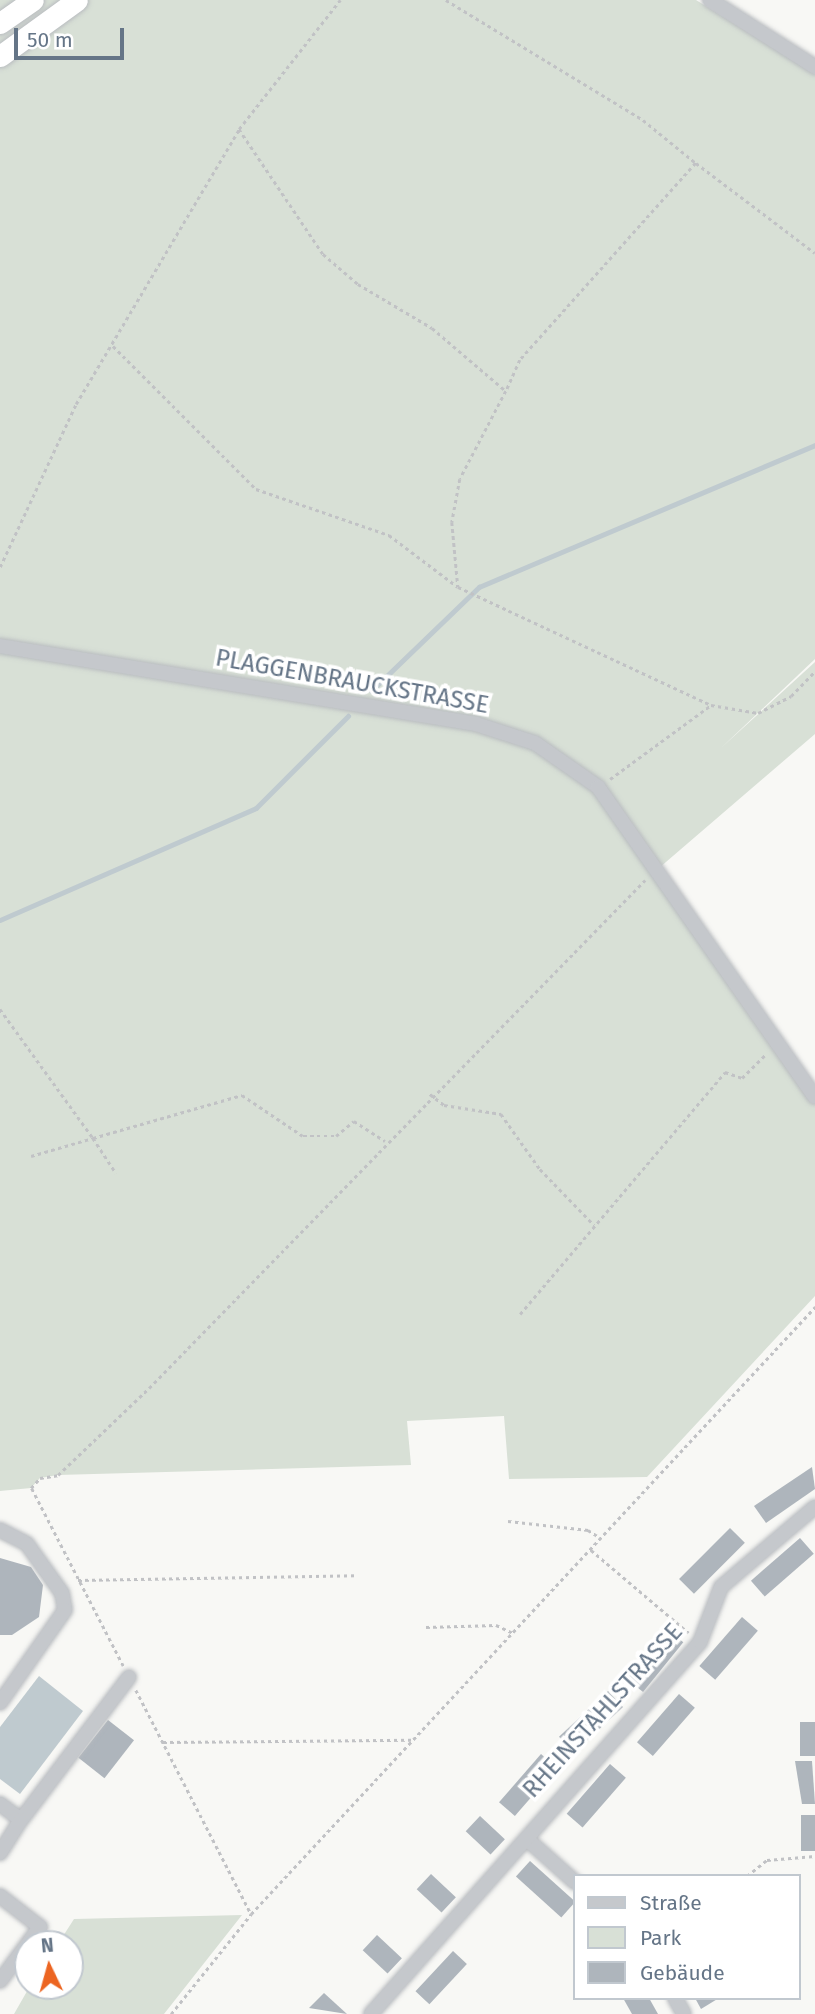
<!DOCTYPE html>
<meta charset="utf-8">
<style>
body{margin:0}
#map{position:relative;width:815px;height:2014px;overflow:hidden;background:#f8f8f5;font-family:"Fira Sans",sans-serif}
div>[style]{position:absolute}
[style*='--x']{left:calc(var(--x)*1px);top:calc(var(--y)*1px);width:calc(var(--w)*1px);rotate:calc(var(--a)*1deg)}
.green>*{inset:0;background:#d8e0d6}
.water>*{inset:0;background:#bfcacf}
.stream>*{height:4.5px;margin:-2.25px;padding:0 2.25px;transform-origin:2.25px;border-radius:2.25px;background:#bfcacf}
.building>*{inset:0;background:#aeb5bc;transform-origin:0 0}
.path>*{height:2.5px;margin-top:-1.25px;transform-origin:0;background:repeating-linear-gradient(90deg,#c1c2c5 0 3.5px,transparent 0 7px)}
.roads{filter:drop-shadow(0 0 2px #b9bcc0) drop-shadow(0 0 2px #b9bcc0)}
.minor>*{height:14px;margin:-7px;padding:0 7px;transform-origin:7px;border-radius:7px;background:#c5c8cc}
.highway>*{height:21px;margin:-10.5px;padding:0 10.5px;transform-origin:10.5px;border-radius:10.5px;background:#fff}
span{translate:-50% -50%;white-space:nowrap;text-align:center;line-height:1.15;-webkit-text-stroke:7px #fff;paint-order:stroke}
.street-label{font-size:24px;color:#657587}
.legend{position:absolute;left:573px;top:1874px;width:228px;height:126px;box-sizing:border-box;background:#fff;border:2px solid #c1c8cf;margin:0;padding:9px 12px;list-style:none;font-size:21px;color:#657587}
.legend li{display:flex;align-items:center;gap:14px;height:35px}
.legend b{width:35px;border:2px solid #c1c8cf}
.north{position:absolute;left:14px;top:1930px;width:70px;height:70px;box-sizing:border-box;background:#fff;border:2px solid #c1c8cf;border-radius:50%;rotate:355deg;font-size:19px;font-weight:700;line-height:28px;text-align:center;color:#657587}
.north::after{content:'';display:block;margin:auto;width:24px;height:32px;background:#ec6521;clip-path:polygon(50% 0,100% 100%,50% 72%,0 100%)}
.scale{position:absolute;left:14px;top:28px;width:110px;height:32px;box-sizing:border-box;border:4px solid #657587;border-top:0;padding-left:9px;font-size:21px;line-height:24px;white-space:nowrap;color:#657587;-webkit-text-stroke:5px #fff;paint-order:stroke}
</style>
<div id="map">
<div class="green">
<div style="clip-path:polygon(0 0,696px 0,815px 74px,815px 659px,721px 748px,815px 662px,815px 734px,659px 868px,815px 1088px,815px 1296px,647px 1477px,509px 1479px,504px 1416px,407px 1421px,411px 1465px,58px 1475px,40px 1478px,31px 1488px,0 1491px)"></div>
<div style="clip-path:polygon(242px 1915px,164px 2014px,14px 2014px,30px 1986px,70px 1986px,70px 1944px,58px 1944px,74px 1919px)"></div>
</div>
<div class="water">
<div style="clip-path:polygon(39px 1676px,83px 1711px,20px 1794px,0 1779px,0 1727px)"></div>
</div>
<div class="stream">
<div style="--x:371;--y:691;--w:150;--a:-43.9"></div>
<div style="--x:479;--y:587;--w:365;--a:-22.9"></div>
<div style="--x:0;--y:920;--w:279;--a:-23.6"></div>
<div style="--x:256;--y:808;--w:130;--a:-45"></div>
</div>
<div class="building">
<div style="clip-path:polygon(812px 1467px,815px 1489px,766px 1523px,754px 1506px)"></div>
<div style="left:730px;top:1528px;width:21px;height:72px;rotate:45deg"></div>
<div style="left:800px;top:1538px;width:21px;height:65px;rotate:49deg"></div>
<div style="clip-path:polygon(0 1558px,31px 1567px,43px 1585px,39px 1617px,12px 1635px,0 1635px)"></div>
<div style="left:742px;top:1617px;width:21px;height:65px;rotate:41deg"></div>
<div style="left:667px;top:1629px;width:21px;height:64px;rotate:39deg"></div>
<div style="left:608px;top:1691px;width:22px;height:67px;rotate:47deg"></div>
<div style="left:679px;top:1694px;width:21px;height:64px;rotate:41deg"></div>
<div style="left:108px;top:1720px;width:33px;height:48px;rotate:38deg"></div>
<div style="left:800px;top:1722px;width:15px;height:34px"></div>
<div style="left:541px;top:1754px;width:21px;height:64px;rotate:41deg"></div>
<div style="clip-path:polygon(795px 1761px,812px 1761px,815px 1804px,802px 1804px)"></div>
<div style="left:610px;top:1764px;width:21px;height:66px;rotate:41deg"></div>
<div style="left:801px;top:1815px;width:14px;height:36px"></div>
<div style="left:480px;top:1816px;width:34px;height:21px;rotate:43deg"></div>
<div style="left:530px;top:1861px;width:61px;height:21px;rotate:42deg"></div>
<div style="left:431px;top:1874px;width:34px;height:21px;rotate:43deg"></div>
<div style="left:377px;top:1935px;width:34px;height:21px;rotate:43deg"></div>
<div style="left:453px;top:1951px;width:19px;height:55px;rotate:43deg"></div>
<div style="clip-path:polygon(324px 1993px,347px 2014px,309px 2008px)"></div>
<div style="clip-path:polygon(623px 1998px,649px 1998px,658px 2014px,632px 2014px)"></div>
<div style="clip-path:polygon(695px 1998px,719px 1998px,701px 2009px)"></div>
</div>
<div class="path">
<div style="--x:446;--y:0;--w:231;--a:31.3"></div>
<div style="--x:643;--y:120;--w:68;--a:39.1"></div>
<div style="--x:696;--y:163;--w:264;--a:131.8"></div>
<div style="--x:520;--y:360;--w:34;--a:114"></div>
<div style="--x:239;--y:129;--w:151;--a:56.1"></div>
<div style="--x:323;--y:254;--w:46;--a:40.6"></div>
<div style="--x:358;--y:284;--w:86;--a:30.7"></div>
<div style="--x:432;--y:328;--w:97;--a:40.4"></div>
<div style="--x:506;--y:391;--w:99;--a:117.6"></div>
<div style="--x:460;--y:479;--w:44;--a:100.5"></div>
<div style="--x:452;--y:522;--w:65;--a:84.7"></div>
<div style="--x:696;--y:163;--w:149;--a:37.1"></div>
<div style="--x:113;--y:346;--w:202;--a:45"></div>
<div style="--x:256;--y:489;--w:141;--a:19.1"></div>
<div style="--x:389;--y:535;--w:86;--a:37"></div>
<div style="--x:458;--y:587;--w:279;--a:25"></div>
<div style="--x:0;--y:567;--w:180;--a:-65"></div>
<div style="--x:76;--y:404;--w:320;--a:-59.3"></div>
<div style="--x:239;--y:129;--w:164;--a:-51.9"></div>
<div style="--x:610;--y:779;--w:125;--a:-36.2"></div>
<div style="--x:711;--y:705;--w:48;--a:9.7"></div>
<div style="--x:758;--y:713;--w:37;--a:-27"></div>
<div style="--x:791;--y:696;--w:35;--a:-46"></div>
<div style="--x:0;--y:1009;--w:159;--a:54.2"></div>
<div style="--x:93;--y:1138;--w:155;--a:-16.1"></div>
<div style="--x:242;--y:1095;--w:73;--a:33.9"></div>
<div style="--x:303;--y:1136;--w:33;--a:0"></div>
<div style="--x:336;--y:1136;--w:23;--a:-40"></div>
<div style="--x:354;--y:1121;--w:37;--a:33"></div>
<div style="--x:430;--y:1094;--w:18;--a:38"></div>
<div style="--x:444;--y:1105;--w:58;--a:9"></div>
<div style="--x:501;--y:1114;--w:67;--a:54.7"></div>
<div style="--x:540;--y:1169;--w:78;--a:46"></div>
<div style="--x:31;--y:1156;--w:65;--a:-16.2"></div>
<div style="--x:93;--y:1138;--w:42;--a:56.7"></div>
<div style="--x:520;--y:1314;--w:317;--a:-49.7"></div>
<div style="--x:725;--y:1072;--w:18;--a:19"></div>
<div style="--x:742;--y:1078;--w:34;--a:-45"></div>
<div style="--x:508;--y:1521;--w:81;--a:6.4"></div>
<div style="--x:588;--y:1530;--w:15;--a:32"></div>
<div style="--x:591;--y:1550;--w:128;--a:40.3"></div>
<div style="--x:78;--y:1580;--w:279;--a:-1"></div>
<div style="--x:426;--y:1627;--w:70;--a:-1.6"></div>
<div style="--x:496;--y:1625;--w:19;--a:25"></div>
<div style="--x:123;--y:1666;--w:200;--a:-117.3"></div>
<div style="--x:31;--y:1488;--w:13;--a:-48"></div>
<div style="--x:40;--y:1478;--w:18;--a:-9"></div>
<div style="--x:58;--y:1475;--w:126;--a:-43.7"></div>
<div style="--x:149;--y:1388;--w:710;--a:-45.68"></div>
<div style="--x:136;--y:1690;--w:252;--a:62.8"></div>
<div style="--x:163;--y:1742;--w:248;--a:-0.5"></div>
<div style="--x:747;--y:1876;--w:26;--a:-39"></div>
<div style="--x:767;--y:1860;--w:48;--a:-4.8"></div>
<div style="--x:171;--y:2014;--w:128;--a:-51.3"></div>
<div style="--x:251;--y:1914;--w:829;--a:-47.1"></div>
</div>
<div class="roads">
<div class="minor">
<div style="--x:710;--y:0;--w:125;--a:32.5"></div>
<div style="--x:0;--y:646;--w:482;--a:9.3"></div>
<div style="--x:476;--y:724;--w:62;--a:17.9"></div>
<div style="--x:535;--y:743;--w:77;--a:34.9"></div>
<div style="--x:598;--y:787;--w:378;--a:55"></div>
<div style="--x:0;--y:1530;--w:30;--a:27"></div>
<div style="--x:27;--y:1544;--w:60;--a:54.5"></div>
<div style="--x:62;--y:1593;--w:17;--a:80"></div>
<div style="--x:65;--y:1610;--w:113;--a:125"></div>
<div style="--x:0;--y:1804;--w:26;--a:37"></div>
<div style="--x:21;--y:1820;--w:179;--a:-52.9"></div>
<div style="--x:529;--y:1841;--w:62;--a:41.7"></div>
<div style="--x:0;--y:1853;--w:39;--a:-58"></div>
<div style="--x:0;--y:1896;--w:51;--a:37.8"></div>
<div style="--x:40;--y:1927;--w:67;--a:126.5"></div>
<div style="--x:675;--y:1998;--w:18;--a:61"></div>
<div style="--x:371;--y:2014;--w:497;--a:-48.5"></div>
<div style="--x:700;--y:1642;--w:59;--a:-69.1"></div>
<div style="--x:721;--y:1587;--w:123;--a:-40.4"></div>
</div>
<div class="highway">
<div style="--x:0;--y:23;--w:40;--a:-34.9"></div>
<div style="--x:0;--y:56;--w:95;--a:-36"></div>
</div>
</div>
<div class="street-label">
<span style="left:352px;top:682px;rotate:10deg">PLAGGENBRAUCKSTRASSE</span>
<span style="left:603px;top:1711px;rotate:-48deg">RHEINSTAHLSTRASSE</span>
</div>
<ul class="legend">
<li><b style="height:9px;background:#c5c8cc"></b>Straße</li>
<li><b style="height:19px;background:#d8e0d6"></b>Park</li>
<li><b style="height:19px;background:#aeb5bc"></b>Gebäude</li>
</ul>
<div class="north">N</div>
<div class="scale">50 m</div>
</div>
